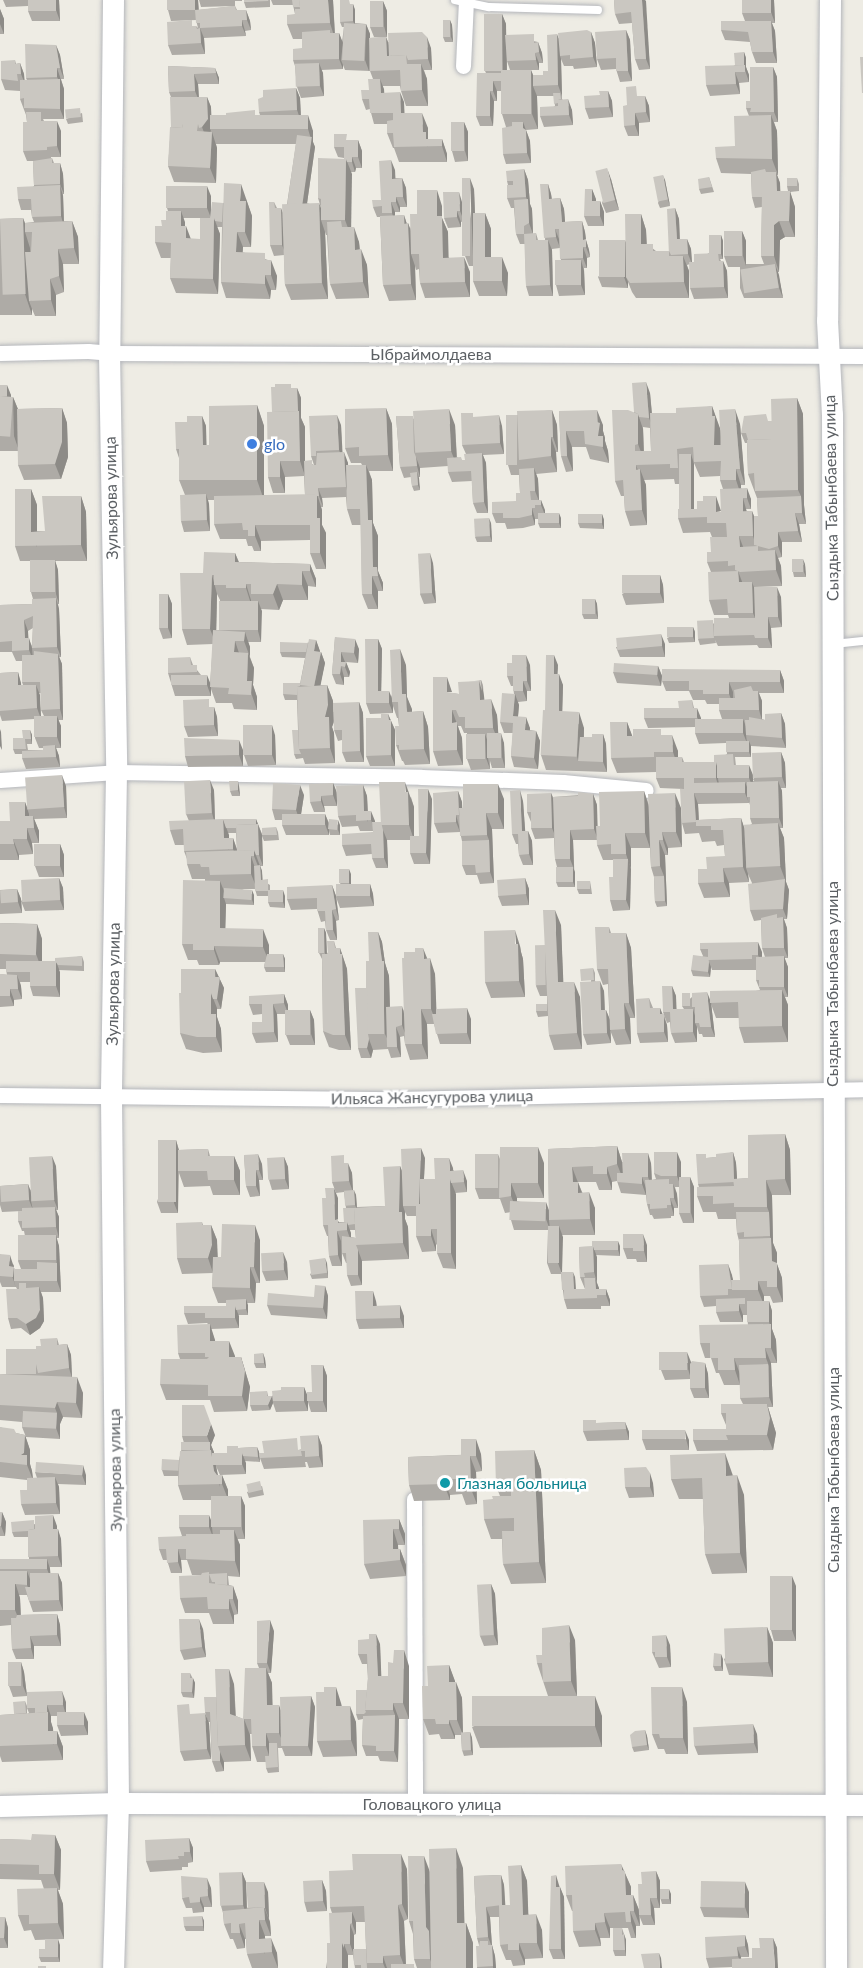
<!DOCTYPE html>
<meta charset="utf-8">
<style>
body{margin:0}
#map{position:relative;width:863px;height:1968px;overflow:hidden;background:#eeece4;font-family:Lato,sans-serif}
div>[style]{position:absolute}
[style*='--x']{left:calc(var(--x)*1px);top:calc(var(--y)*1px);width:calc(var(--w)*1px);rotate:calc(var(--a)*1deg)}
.roads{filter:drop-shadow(0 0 2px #b4b6bb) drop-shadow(0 0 2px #b4b6bb)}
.lane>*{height:8px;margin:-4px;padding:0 4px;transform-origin:4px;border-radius:4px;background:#fff}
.street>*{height:15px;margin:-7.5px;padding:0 7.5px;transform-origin:7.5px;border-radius:7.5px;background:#fff}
.secondary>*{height:21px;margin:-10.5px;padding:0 10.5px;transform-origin:10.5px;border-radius:10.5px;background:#fff}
.wall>*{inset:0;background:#aeaba6}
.shaded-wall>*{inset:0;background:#8d8b87}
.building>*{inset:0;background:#cac7c1;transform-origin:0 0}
.dots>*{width:16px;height:16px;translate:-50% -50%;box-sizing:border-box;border:3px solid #fff;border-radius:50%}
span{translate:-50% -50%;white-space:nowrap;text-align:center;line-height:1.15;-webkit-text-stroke:5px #fff;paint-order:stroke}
.street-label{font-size:16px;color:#5c6064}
.shop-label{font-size:16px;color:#366cbe}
.left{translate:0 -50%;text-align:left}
.culture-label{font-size:16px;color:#0d838f}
</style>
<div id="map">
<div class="roads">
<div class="lane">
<div style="--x:455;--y:0;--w:35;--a:12"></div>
<div style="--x:489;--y:7;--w:109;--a:1.6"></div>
<div style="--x:833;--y:644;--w:30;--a:-6"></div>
</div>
<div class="street">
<div style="--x:463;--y:66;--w:66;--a:-87.4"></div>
<div style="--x:0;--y:353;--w:88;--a:-1.3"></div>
<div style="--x:88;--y:351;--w:21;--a:5"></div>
<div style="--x:109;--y:353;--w:754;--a:0.23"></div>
<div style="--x:0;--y:780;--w:116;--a:-3.9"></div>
<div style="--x:116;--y:772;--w:305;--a:0.9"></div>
<div style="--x:421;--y:777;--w:142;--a:2"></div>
<div style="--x:563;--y:782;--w:83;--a:5.5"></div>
<div style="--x:0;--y:1095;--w:396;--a:0.6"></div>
<div style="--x:396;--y:1099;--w:467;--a:-1.2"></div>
<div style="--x:414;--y:1499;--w:304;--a:89.8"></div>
</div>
<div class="secondary">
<div style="--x:113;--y:0;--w:353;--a:90.6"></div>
<div style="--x:109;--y:353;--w:419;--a:89"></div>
<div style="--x:116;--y:772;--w:325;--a:90.9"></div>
<div style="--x:111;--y:1097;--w:706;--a:89.43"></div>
<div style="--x:118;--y:1803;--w:165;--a:91.7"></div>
<div style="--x:830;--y:0;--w:320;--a:90.5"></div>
<div style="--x:827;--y:320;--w:94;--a:87"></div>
<div style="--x:832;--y:414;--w:1554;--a:89.85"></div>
<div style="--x:0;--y:1806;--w:118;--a:-1.5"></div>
<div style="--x:118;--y:1803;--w:745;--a:0.15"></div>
</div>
</div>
<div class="wall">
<div style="clip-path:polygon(3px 0,59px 0,60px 21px,32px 21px,28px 11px,28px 6px,6px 7px)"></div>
<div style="clip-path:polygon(198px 0,199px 10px,235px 6px,237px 10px,246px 10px,250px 21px,251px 30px,245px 31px,246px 36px,204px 38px,205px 54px,172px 55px,168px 45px,194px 26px,196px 26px,198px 28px,196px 20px,171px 21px,168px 10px)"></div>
<div style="clip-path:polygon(199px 0,242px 0,242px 1px,235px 1px,235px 6px,201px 7px)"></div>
<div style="clip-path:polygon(270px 0,270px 7px,246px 8px,244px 2px)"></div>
<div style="clip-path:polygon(271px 0,333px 0,335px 33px,339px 33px,342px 42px,344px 27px,342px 27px,340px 22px,351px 4px,353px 4px,355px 10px,355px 23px,366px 24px,370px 34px,370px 38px,386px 37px,388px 42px,431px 48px,432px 70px,424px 70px,427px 79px,428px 106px,406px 106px,401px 91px,400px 86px,382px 86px,384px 93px,404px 102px,404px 113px,428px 128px,428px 139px,442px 139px,447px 154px,447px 162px,399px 162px,394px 148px,393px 148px,387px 133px,387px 124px,374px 124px,370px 109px,366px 110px,362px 99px,369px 90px,373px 79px,370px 71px,345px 70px,343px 65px,343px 69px,321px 70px,323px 73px,324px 96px,301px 98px,297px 87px,295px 66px,293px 60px,302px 48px,302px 39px,293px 39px,287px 24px,295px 14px,293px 5px,273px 5px)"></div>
<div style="clip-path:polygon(614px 0,645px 0,650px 69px,639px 70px,635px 59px,632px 23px,619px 24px,615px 14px)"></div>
<div style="clip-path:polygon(774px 0,775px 23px,772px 23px,775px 31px,777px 63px,756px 63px,752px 52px,750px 42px,725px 40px,721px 30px,745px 21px,742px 13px)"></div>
<div style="clip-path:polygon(383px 1px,387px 11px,387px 37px,374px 37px,370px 27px)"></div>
<div style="clip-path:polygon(0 9px,4px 19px,4px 34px,0 34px)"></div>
<div style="clip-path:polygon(evenodd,502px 14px,506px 24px,506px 35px,538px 42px,542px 53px,543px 63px,539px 63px,539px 70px,531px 70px,533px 75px,543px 75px,548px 71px,558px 38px,591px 32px,595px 43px,597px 67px,574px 69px,573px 66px,564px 66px,561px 59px,562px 96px,562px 99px,572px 110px,573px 125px,544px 127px,540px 116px,555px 106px,554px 96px,537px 96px,538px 129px,526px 130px,530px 141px,531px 163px,506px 164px,503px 154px,506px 127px,502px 114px,501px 91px,497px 91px,497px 101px,494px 101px,493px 126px,480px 126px,476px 116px,486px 73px,485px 71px,502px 14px,507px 61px,510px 70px,507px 70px,507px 61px)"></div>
<div style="clip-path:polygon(450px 20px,452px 25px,453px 42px,445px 42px,443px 37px)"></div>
<div style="clip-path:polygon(626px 30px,630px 40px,632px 81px,620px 82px,616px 69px,601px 70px,597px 59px)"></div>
<div style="clip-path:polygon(56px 45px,60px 55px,64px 79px,61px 79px,64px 89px,64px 119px,43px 119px,44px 121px,61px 131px,61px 157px,51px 157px,51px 158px,52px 158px,54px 163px,60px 163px,63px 174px,64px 194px,63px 194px,64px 221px,72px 221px,78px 237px,79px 264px,63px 264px,64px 292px,56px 295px,56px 316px,35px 316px,32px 309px,32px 315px,0 315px,0 219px,23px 218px,25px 223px,34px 222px,32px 217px,31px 210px,21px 210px,18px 199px,34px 186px,33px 161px,27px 161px,23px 151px,27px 122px,26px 115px,20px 99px,20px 91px,5px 90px,1px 79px,15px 60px,16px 64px,20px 63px,24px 74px,24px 80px,27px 80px,26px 78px)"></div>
<div style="clip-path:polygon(744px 52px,746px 58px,746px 67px,749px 75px,749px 82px,739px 83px,740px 94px,710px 96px,706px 85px,735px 65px)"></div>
<div style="clip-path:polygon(168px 66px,215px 68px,219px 78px,219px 84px,198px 84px,199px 97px,207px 97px,211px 107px,211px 115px,260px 115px,259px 112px,296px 88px,300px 98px,301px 115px,313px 131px,313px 142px,315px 147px,307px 203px,321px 208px,318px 198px,344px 159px,344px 158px,338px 157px,334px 147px,349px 140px,358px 140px,362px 151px,362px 168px,356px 168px,355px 172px,351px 172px,351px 227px,359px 242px,360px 250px,367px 265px,369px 298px,336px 299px,330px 284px,327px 235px,326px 235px,325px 232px,328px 299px,291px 300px,285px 285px,284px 255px,274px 256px,270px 245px,274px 202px,277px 208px,283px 213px,287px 204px,296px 144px,216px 144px,217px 148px,216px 183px,174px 182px,168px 166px,171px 127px,171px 97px,169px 92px)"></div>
<div style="clip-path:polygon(773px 67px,777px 77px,778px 122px,774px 122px,777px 131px,778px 175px,777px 175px,780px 183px,780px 191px,788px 191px,787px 186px,797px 178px,799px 184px,799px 191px,790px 192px,795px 207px,795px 237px,785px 237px,780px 240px,779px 272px,778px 272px,783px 298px,744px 298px,740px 288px,740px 267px,728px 267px,724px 256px,742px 231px,746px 241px,746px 264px,764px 264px,761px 256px,762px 207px,755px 208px,752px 197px,751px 174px,721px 173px,716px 158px,735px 146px,749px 116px,746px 108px)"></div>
<div style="clip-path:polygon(608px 91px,612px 101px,613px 117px,589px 119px,585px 108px,600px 95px)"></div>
<div style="clip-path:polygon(639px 96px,645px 96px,649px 106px,650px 122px,639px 123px,639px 136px,628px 136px,624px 126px,627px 105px)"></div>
<div style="clip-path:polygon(82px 113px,83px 122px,68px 124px,66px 119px)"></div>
<div style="clip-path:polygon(464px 122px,468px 132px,468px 161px,455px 162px,452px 151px)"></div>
<div style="clip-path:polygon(524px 169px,528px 180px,530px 204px,532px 209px,533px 234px,536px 233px,538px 240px,545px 240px,548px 184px,551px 194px,552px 199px,560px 198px,564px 209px,565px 222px,582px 221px,585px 232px,586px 240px,589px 250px,590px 257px,587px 258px,587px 268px,584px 268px,585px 295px,559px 296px,556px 285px,561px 261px,560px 248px,552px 249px,553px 296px,529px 296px,526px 286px,525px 244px,520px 244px,516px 234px,514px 208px,511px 208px,507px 198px,508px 185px,507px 181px)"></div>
<div style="clip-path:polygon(395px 170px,395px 178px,402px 178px,406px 188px,407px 207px,400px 207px,400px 212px,395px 212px,395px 216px,404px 215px,407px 224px,408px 223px,410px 229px,417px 214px,442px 206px,442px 218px,448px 232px,448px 257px,470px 272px,470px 297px,425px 298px,420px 283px,419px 269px,416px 270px,415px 266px,416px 300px,389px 301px,383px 285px,380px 217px,377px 217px,373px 207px,381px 200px)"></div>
<div style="clip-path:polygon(709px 177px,714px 192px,701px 194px,699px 189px)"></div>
<div style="clip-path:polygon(611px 179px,619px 210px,606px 213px,602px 203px)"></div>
<div style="clip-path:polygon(665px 180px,670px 206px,660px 208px,658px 203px)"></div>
<div style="clip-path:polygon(474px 189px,475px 213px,485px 213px,491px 229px,491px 257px,508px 273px,507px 296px,479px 296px,473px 281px,473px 266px,469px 266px,465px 256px)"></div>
<div style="clip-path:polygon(592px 189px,596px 201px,600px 201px,604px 212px,604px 226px,588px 226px,584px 216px)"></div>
<div style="clip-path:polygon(evenodd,211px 196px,211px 210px,223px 203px,246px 199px,252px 216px,251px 247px,243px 247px,242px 252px,268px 260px,277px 276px,276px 290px,271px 290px,270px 299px,226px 298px,221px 282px,222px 227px,217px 227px,220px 234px,218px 294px,176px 293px,170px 278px,171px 258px,161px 258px,155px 242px,166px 220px,168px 211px,167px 208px,211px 196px,183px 218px,200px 218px,200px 239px,190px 239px,185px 226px,183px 218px)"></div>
<div style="clip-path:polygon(462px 202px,464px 221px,461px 222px,461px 227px,448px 228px,444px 218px)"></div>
<div style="clip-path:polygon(675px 208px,679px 219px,680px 239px,687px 239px,691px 249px,692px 262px,694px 262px,709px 253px,721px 235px,723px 241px,723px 259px,720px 259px,721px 261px,723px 261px,727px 271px,728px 298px,694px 299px,690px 288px,690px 264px,687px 265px,689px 271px,689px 298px,636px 298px,632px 292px,628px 282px,628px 288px,602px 287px,598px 277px,626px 243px,641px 214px,646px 230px,647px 244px,656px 251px,669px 251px)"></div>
<div style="clip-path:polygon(0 385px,11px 395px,11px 397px,13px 397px,18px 409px,62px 408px,67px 423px,68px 457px,61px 479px,24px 480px,18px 465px,18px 451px,0 451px)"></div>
<div style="clip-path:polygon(293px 388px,297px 388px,301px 398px,301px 418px,305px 427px,305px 461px,314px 465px,311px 456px,341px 425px,342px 452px,348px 463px,348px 465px,362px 465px,361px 463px,351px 463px,345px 448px,386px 408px,392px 424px,393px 471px,369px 471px,372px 480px,373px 523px,378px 536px,378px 571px,383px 583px,383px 591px,378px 591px,378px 609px,368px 609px,362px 594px,361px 525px,352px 525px,347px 509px,346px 497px,322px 498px,323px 507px,321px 507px,322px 510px,322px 525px,326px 533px,326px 569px,316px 569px,310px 553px,310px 540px,261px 541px,261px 551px,254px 551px,252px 546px,248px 546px,246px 539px,220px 539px,214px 524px,214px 500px,208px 500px,209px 504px,210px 531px,184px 532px,181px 521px,185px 495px,179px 480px,179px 458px,176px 449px,187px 422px,202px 416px,206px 426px,206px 445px,209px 445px,257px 405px,264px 426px,264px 495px,305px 495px,304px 476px,285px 477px,285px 493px,273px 493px,268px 477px,272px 412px)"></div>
<div style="clip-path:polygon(evenodd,650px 393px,652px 413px,676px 413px,712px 406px,720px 430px,740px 424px,745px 485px,741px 485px,741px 488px,751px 499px,751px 509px,746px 509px,747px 511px,752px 511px,754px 516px,758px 516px,757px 498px,748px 474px,747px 443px,745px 443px,741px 433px,769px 421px,772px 421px,797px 398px,803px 414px,804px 505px,806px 524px,799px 524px,802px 542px,782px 542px,782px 557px,778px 558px,781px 566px,782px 586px,754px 587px,781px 597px,782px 627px,771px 628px,772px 648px,759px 648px,757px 645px,718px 646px,715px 640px,716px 643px,700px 645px,698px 639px,714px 623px,729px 618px,728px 615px,714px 615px,709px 600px,711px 572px,707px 562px,711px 552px,712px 537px,710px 532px,683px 533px,678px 518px,680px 509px,679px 484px,675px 484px,674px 479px,644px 480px,646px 485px,647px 525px,630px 526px,625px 511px,624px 496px,621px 496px,615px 481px,634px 412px,650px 393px,643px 427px,650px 428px,651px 451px,644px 451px,643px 427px,650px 393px,694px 463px,700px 477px,720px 476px,720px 480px,723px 489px,721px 512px,694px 509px,694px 463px)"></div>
<div style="clip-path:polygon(552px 410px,557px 425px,558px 452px,556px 452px,557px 472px,536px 474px,538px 479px,539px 500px,541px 500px,545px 513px,561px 518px,561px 528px,540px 528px,538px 523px,538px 519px,535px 519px,535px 525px,523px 528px,507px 529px,505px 523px,496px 523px,492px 513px,516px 501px,520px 493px,519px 475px,511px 475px,508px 465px,517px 415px)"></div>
<div style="clip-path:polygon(559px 411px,603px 425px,603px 431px,605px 438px,605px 441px,608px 451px,609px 463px,590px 459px,586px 447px,572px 447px,573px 471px,566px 472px,561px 456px)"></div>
<div style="clip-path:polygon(396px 416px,455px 425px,457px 457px,462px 460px,465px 460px,466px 454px,462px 445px,475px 417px,502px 426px,504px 454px,483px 455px,486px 463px,488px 513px,477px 513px,473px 503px,472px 481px,452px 482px,448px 472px,448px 466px,420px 468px,420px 477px,418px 477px,420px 490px,414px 491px,412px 486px,411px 477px,404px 478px,400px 467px)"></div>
<div style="clip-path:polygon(evenodd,31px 489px,37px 505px,37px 531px,45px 531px,81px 496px,86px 512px,87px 561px,55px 561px,58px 570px,59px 604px,58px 604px,59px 609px,61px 657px,59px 657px,62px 664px,63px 720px,58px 720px,61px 726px,61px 748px,56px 748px,59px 756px,60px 767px,26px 769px,22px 758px,22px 754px,15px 754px,13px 749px,30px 730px,32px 735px,32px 744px,27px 744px,28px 750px,43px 750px,43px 748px,39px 748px,35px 738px,34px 719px,2px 721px,0 715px,0 673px,18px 672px,21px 685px,23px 685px,22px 682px,22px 661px,16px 661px,12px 652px,0 652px,0 605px,32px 604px,33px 599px,31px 592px,30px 561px,20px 561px,15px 546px,31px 489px,33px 628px,32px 646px,28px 638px,28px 631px,33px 628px,31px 489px,39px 693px,41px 693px,41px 710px,44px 716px,41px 716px,39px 693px)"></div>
<div style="clip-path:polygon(602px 514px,604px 520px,604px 529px,580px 528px,578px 523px)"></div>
<div style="clip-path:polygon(491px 523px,492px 542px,477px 542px,475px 537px)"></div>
<div style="clip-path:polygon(evenodd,235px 553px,239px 562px,310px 564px,316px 579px,316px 587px,308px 586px,308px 600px,283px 600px,279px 610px,261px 609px,261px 642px,248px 642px,250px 647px,250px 657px,254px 668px,253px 685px,257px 697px,257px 710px,234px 709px,232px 703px,216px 703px,211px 689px,211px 696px,175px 696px,168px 673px,190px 657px,193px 665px,201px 675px,210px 684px,213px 644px,187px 645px,182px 629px,203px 573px,235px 553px,217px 594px,220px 600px,219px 630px,216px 630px,217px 594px)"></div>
<div style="clip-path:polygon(433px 563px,436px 603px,424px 604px,420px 594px)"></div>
<div style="clip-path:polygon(805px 564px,806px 577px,794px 577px,793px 572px)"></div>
<div style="clip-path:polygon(660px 575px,663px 585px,664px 603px,626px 605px,622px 594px)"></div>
<div style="clip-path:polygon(168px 594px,172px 604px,172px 638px,163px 639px,159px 628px)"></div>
<div style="clip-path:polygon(595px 599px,597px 604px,598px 619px,584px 619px,582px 614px)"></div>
<div style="clip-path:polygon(693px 627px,695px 632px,695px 642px,669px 643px,667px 638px)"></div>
<div style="clip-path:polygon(335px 637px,359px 649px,358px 663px,346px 662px,350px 672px,349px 677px,344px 677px,344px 685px,336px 684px,332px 674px)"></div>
<div style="clip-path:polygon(378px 639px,382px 649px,381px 691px,391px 697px,406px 665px,407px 697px,412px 712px,423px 711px,428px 727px,430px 764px,405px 765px,403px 761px,402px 761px,396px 745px,399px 726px,398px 718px,397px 718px,393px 706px,393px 713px,370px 714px,366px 703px)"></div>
<div style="clip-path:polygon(316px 640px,320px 652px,321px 652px,325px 663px,320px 685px,327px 685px,333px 701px,333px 712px,359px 702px,363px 713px,364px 762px,346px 762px,342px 752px,342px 740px,338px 741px,334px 730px,334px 722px,332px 727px,334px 733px,335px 763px,305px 764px,303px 758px,296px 759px,294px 754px,298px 730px,297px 700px,285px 700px,283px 694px,300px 684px,305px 658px,282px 657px,280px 652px)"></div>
<div style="clip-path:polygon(665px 644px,665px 657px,620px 657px,616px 647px)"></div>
<div style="clip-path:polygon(530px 665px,531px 691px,527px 691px,527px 701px,518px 702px,519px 705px,518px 717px,530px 728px,530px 730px,536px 731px,540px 741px,538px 769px,514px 767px,511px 756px,513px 733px,504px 733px,500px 722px,514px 694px,513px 686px,511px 686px,507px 676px)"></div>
<div style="clip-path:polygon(558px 665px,557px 674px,563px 685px,562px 712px,584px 728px,584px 737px,592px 737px,603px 734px,606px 744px,607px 772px,546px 770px,541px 755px,545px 711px)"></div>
<div style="clip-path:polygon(658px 666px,662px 676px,661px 686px,617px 683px,613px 672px)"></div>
<div style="clip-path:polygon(evenodd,780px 670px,784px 681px,784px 693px,759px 693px,762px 701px,762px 719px,765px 720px,781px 713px,785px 724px,786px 748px,751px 746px,751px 757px,735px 757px,736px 766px,753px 775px,753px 781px,754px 781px,753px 779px,781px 752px,785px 763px,786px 788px,781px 788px,782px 791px,783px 828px,780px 828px,784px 838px,786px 882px,789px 890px,787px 919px,784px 919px,787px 928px,788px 958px,784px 958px,788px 967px,788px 997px,785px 997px,788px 1005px,788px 1042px,744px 1043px,739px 1027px,739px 1018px,716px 1018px,711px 1004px,715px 1037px,703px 1037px,702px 1034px,699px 1034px,697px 1027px,697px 1042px,675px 1043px,671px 1033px,670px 1022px,667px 1023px,663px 1012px,672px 986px,676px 996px,676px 1009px,684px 1009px,682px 1006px,692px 997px,710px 1001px,760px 990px,756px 980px,756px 970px,712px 970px,711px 967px,710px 977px,693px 976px,691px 970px,703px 956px,700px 949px,700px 943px,762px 952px,762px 957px,765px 957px,762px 948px,761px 920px,754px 921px,750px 910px,752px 883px,748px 874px,749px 882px,729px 883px,730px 897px,704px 898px,698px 883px,707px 869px,725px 856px,724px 845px,717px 846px,715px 841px,702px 842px,699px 833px,685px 834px,682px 823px,684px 789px,660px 788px,656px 778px,656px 772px,617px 773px,611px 758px,627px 722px,632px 736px,663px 735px,678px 751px,678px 757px,682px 757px,684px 762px,714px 762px,727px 754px,726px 743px,699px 744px,695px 733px,695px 727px,648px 728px,644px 718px,679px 708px,692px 700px,694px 708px,701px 720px,722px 719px,719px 710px,719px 704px,707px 704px,705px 700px,693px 700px,689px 691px,666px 691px,662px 681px,780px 670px,749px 802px,750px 805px,750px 818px,752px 824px,744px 828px,741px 818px,699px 820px,698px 804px,749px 803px,749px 802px)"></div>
<div style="clip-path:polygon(481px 680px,483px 685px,484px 700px,497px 715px,498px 733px,504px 743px,505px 768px,492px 768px,490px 761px,490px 769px,471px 770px,467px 759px,467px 733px,464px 733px,461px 726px,458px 726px,462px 738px,463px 765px,438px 766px,433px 751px,452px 693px,459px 694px)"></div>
<div style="clip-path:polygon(211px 707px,214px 707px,217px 717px,218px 736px,188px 737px,184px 726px)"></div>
<div style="clip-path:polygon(388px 714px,395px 730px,395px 766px,370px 766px,366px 756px,381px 718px)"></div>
<div style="clip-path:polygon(275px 735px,276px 765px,248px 766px,244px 755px)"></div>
<div style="clip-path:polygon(243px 750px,243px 766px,188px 767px,185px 756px)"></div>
<div style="clip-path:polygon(333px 783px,337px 793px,337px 806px,324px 806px,325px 812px,314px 812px,310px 802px)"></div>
<div style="clip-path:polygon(363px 785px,367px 796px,368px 811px,375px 822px,381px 822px,411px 797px,414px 807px,414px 836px,419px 836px,432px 799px,430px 864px,414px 864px,410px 853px,410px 840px,387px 840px,388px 868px,376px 868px,372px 858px,372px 854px,346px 856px,342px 845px,373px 832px,373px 831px,360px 831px,358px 826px,342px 827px,338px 816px)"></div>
<div style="clip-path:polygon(66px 786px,67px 818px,34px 819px,39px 831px,39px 843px,32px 843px,33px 854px,19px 855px,19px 860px,0 860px,0 821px,10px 821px,25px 802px,27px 807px)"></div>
<div style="clip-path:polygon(239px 786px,240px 796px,232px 796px,230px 791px)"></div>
<div style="clip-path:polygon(evenodd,214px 790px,215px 820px,256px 819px,262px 834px,276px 827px,278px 832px,279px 840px,264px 841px,262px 836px,263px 866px,260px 866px,262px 871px,262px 880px,270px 885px,270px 891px,285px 896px,285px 908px,270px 907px,268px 902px,268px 896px,257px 896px,255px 889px,242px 889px,254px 895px,254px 905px,226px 904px,225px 929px,269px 945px,269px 954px,283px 954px,285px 959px,285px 972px,266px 972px,264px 967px,265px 962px,220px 962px,219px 965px,199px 965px,197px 960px,188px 960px,182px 944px,205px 881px,205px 879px,192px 879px,187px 864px,187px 859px,184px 851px,184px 845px,175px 845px,170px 830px,189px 821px,186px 814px,214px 790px,228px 833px,236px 833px,237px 849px,233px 838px,229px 838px,228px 833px)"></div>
<div style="clip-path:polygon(458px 791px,462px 802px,462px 808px,504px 799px,504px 829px,492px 829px,494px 883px,480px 884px,477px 875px,466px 875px,462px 865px,462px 841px,460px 832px,438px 833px,434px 823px)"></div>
<div style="clip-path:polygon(644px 791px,649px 805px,681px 808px,682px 847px,668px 848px,668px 855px,665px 855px,667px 906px,657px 907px,655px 902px,654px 877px,651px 867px,650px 848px,631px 848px,630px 910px,613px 911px,610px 900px,613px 877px,613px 860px,603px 860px,597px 845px,597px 840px,573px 840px,575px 887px,558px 887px,556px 882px,557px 867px,555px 859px,554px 838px,535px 839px,531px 828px,531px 822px,527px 812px,551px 793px,553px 797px,593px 794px,597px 805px,597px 826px,600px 826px)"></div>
<div style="clip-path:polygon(304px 795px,301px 814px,325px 814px,329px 823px,340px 825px,340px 835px,330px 835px,329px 831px,329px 835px,286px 835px,282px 825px,282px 820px,275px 820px,272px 809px)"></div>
<div style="clip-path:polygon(523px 801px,525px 831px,528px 831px,532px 841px,533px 865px,523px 865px,519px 855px,518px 844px,516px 844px,512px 834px)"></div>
<div style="clip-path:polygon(60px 844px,64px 855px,64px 877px,39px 877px,35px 866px)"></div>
<div style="clip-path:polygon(351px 874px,351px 885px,370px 884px,373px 894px,374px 906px,340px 908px,336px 897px,341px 885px,340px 883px)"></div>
<div style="clip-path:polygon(59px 878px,63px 888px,64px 910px,25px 911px,21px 901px)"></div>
<div style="clip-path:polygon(525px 878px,529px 889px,529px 905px,502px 906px,498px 896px)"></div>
<div style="clip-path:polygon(590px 881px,591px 887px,592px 894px,579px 894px,577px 889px)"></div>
<div style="clip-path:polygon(332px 885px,336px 896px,339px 920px,336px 921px,337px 940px,330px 940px,326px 930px,325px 921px,321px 922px,317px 909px,291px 910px,287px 899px)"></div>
<div style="clip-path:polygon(17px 889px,21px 899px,22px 913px,0 914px,0 890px)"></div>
<div style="clip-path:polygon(0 923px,37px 924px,42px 939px,42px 961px,55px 961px,82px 956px,84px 962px,84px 971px,59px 970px,60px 997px,33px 996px,30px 986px,30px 982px,20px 982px,21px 986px,22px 999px,14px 1000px,14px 1006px,0 1007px,0 974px,7px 975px,6px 969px,0 969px)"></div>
<div style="clip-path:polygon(561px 925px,563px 982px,580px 997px,582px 1049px,554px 1050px,549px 1035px,548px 1016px,538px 1017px,536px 1011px,547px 1004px,547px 996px,540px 996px,536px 986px,545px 945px)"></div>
<div style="clip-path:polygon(609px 927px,611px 933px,626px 933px,631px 948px,635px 1018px,630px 1018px,631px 1044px,616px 1045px,610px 1030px,608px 984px,603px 985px,597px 969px)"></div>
<div style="clip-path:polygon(324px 928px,326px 933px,327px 954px,334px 941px,336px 948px,340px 948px,347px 969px,351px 1050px,339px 1050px,329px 1047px,323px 1031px,322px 959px,319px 953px)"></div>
<div style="clip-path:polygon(378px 932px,382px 942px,385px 963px,389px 976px,390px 1007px,403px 1011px,427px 959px,435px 974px,436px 1009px,471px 1019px,471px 1044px,440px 1044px,434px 1024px,427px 1024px,428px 1059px,410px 1060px,405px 1044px,404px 1036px,400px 1037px,401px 1057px,391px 1058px,388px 1049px,373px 1050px,371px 1058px,361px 1058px,358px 1048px,367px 988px,369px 961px)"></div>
<div style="clip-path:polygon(520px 946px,521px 952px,523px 959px,525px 997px,491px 998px,485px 982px)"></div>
<div style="clip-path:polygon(593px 968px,595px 973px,595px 981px,604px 991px,605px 1010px,606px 1010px,610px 1020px,611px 1043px,587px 1045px,583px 1034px)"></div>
<div style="clip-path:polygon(215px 969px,224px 988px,221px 1009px,217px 1009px,217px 1017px,221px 1029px,222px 1052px,203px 1053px,186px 1049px,180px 1033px,181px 993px)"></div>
<div style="clip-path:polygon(284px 994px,288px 1005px,288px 1010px,310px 1010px,314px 1020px,315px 1045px,290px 1045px,286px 1035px,285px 1014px,277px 1014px,278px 1042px,256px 1043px,252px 1033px,262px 1022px,262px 1014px,253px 1015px,249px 1004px)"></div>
<div style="clip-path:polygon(649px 998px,653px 1008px,660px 1008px,662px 1014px,664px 1014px,667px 1025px,668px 1042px,640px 1043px,637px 1033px)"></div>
<div style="clip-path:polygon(785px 1134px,790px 1150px,791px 1195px,772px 1195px,773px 1243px,777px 1253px,777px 1264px,782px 1278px,783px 1302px,773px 1303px,770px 1296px,764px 1296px,764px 1301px,769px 1301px,772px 1311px,772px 1329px,776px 1340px,777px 1363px,771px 1363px,773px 1407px,768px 1407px,776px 1433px,773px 1450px,697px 1451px,693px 1440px,726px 1429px,726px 1425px,721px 1413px,743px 1404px,740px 1398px,740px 1385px,724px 1385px,719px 1373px,716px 1373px,711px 1358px,705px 1358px,700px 1343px,748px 1325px,747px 1315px,743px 1315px,743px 1322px,720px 1322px,716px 1312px,716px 1306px,704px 1307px,700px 1296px,728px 1264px,733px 1280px,740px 1280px,739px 1241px,737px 1233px,736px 1219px,718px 1219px,716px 1212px,703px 1212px,697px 1196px,699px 1187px,698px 1184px,707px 1158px,716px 1157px,733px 1152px,736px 1163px,737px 1179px,748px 1178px)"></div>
<div style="clip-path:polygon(176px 1140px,179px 1150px,208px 1149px,210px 1156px,234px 1156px,240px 1171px,240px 1195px,213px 1195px,210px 1186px,184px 1187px,179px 1173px,178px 1213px,161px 1213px,157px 1202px)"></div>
<div style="clip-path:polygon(617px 1146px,622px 1162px,651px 1163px,652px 1180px,656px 1179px,654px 1173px,681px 1162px,681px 1177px,690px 1177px,694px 1187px,694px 1223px,683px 1223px,679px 1213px,679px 1187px,675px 1187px,677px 1194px,678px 1208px,674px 1208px,674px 1216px,671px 1216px,671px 1218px,654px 1219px,652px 1215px,650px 1215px,647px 1204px,646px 1195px,621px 1193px,617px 1181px,612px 1182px,612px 1190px,599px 1190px,596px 1182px,578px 1182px,582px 1192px,595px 1208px,595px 1235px,562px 1235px,562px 1272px,575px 1277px,576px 1289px,585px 1289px,580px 1277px,579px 1247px,620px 1246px,620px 1256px,596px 1255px,597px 1283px,599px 1289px,606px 1289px,610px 1300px,610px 1306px,601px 1306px,601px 1309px,567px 1309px,564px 1299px,561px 1274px,551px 1274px,547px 1263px,548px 1230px,514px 1230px,511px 1220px,511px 1212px,505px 1213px,500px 1199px,479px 1199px,475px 1188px,498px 1154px,500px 1159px,544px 1163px,544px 1198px,517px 1198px,517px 1201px,549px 1210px,548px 1149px)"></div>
<div style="clip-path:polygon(244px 1155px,262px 1164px,263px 1180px,259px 1180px,260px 1196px,250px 1197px,246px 1186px)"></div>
<div style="clip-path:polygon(284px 1157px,288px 1167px,289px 1189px,272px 1190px,269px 1180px)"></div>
<div style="clip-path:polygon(evenodd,425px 1158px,424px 1179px,435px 1179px,453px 1168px,453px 1170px,467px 1181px,467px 1192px,455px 1193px,456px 1269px,443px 1268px,437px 1253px,437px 1244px,436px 1245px,436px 1251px,422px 1252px,416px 1236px,416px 1216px,407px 1216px,405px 1212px,405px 1219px,408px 1227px,409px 1259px,362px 1261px,362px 1285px,351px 1286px,347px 1275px,347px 1263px,346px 1263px,342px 1253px,342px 1241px,342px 1266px,332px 1266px,329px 1256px,328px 1236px,327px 1236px,323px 1225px,338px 1198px,338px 1221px,339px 1222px,344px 1222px,346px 1208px,344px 1192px,336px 1193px,332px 1182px,347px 1163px,352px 1173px,353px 1190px,356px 1195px,357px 1207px,385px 1206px,400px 1166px,402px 1171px,425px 1158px,350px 1230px,355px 1230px,356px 1238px,351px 1237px,350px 1230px)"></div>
<div style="clip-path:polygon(56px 1166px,58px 1210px,56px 1210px,59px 1217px,59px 1238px,56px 1238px,59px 1246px,61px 1292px,41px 1292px,43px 1298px,44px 1321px,40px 1328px,30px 1335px,21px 1328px,11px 1329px,8px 1318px,17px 1289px,16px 1287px,2px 1287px,0 1282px,0 1254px,14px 1265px,14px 1269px,21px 1269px,18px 1261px,25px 1236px,24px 1231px,22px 1231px,18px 1221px,22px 1211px,2px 1212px,0 1205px,0 1186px,28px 1184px,30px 1190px)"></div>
<div style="clip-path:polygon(202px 1222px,203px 1225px,211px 1225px,217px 1240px,217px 1257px,221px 1257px,260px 1240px,260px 1283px,256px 1283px,255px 1303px,247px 1303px,248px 1315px,238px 1315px,239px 1328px,211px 1329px,215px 1341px,235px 1357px,241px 1357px,250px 1387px,247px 1411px,214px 1412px,210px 1400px,166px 1400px,160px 1384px,180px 1359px,178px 1353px,208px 1324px,207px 1323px,188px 1324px,184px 1313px,226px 1306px,226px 1303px,218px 1303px,212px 1287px,213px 1273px,182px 1274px,177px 1258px)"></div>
<div style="clip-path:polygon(647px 1245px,647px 1262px,637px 1262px,636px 1259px,627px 1259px,623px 1248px)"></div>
<div style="clip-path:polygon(287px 1262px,288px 1280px,266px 1281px,262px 1271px)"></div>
<div style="clip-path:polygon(327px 1263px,328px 1278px,312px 1279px,310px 1274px)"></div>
<div style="clip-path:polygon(325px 1286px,328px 1296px,327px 1319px,271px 1315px,267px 1305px,314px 1297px)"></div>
<div style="clip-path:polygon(376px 1301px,377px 1306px,404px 1316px,404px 1328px,359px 1329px,356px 1319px)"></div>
<div style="clip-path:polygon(57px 1338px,59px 1345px,67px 1344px,71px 1355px,72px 1377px,83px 1393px,82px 1418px,63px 1417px,60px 1424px,60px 1439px,26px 1437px,22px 1427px,22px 1422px,0 1420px,0 1374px,6px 1374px,36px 1349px)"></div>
<div style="clip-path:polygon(263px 1353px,265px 1359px,266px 1368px,256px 1368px,254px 1363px)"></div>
<div style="clip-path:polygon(691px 1362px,705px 1363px,708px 1374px,709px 1398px,694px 1398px,690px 1388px,690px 1379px,665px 1380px,661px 1370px)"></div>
<div style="clip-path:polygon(323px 1365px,327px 1376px,327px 1412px,311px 1412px,308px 1402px,308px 1411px,276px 1412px,273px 1403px,270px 1410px,252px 1411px,250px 1405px,267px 1391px,268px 1396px,272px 1396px,281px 1390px,304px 1387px,307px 1396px,312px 1392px)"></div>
<div style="clip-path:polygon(625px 1422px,629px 1432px,629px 1440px,587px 1441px,583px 1431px,597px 1423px)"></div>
<div style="clip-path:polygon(0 1427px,16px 1433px,25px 1435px,30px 1450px,30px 1464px,32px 1471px,33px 1478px,37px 1478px,35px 1472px,86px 1475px,86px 1485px,58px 1484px,59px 1487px,60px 1514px,25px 1515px,21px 1504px,27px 1490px,27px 1480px,0 1477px)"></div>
<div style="clip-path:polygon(642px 1430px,689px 1440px,689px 1450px,646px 1450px,642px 1439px)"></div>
<div style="clip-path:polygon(215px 1435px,211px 1445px,214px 1453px,227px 1453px,239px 1448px,257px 1447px,259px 1452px,260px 1462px,245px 1461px,246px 1474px,220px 1475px,216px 1466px,218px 1475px,222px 1475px,228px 1490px,228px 1496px,241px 1496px,245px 1506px,245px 1539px,237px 1539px,240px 1545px,240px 1577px,228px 1576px,229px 1585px,233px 1586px,238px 1601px,238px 1614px,234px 1615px,234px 1624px,213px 1624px,209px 1613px,185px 1613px,180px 1598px,201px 1575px,192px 1575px,187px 1560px,181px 1560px,182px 1573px,171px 1573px,167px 1560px,163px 1560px,159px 1549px,182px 1536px,179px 1527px,212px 1522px,211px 1500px,183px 1500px,178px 1485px,178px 1476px,164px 1476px,162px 1470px,179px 1460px,181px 1451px,184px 1443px,182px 1436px)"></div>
<div style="clip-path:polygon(318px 1435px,322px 1446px,323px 1467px,309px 1468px,307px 1462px,305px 1462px,306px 1467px,264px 1469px,260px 1458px,264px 1453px,300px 1450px)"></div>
<div style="clip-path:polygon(534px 1450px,541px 1470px,546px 1583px,511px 1584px,503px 1564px,502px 1539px,491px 1539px,484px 1519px,493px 1499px,500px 1496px,496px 1486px)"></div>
<div style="clip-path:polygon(481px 1454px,482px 1471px,476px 1472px,477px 1504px,466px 1505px,462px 1494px,450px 1495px,450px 1500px,414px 1501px,409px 1485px,408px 1457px)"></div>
<div style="clip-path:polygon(732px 1473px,733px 1475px,744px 1495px,747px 1573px,712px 1574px,705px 1554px,703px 1499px,679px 1499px,671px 1479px)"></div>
<div style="clip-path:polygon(653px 1483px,654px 1497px,629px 1498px,625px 1487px)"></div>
<div style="clip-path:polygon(262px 1486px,264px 1495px,249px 1498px,247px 1492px)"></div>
<div style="clip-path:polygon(0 1512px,2px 1512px,6px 1522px,5px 1536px,0 1536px)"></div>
<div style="clip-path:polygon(399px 1519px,405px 1534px,405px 1545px,398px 1545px,398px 1549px,400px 1549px,406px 1565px,406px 1576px,370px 1579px,364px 1564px)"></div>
<div style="clip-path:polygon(35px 1524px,57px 1526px,57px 1529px,61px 1539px,62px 1567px,50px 1567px,50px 1573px,58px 1573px,62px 1583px,63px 1611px,33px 1612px,27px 1595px,19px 1595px,20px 1598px,21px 1615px,57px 1614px,60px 1625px,61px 1646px,34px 1646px,34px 1659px,16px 1659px,12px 1649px,11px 1625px,0 1626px,0 1559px,29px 1559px,28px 1537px,14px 1537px,12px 1532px)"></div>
<div style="clip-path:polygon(491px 1584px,495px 1594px,498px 1645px,484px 1646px,480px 1636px)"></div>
<div style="clip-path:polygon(796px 1586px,796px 1641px,774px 1641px,771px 1630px)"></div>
<div style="clip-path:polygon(767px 1627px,773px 1643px,773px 1677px,729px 1675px,724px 1659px)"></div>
<div style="clip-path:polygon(203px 1629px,206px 1657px,184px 1660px,180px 1650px)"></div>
<div style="clip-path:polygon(274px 1631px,271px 1673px,268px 1673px,272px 1683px,272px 1705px,281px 1710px,311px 1696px,315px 1707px,312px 1756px,285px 1756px,282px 1748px,278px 1748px,279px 1772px,268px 1773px,266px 1768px,266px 1762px,257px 1762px,252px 1746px,252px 1734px,250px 1734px,251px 1761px,224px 1762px,224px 1771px,216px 1772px,212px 1761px,210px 1722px,208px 1722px,205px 1712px,216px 1697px,234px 1684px,236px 1716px,243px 1719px,259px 1668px,257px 1663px)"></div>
<div style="clip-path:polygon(575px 1640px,577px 1696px,602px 1716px,602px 1747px,480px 1748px,472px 1727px,548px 1696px,537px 1663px,542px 1655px)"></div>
<div style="clip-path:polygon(380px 1644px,381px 1676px,388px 1676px,409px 1666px,409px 1719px,399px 1719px,398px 1762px,380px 1761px,378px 1756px,366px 1756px,362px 1745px,363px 1719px,358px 1720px,356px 1714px,367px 1690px,368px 1679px,367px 1664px,362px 1664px,358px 1654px)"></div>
<div style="clip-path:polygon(670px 1645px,671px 1667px,659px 1668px,652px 1652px)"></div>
<div style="clip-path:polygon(721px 1654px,723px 1671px,715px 1671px,713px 1666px)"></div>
<div style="clip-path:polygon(21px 1662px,24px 1672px,27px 1696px,13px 1697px,9px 1686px)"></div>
<div style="clip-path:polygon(449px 1665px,455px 1682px,462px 1698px,463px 1733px,470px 1732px,472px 1738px,473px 1755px,464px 1756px,462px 1750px,461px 1735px,455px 1735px,455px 1739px,441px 1739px,439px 1734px,429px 1735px,423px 1719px,428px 1686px)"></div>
<div style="clip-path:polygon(190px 1673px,195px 1683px,194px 1698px,183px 1697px,181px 1692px)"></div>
<div style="clip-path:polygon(25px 1701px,27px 1706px,27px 1714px,29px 1713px,27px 1708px,66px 1702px,66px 1712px,88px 1722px,88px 1735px,61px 1736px,57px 1725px,57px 1716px,51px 1716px,51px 1722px,53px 1731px,57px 1731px,63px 1747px,63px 1760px,2px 1762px,0 1756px,0 1715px,15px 1714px)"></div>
<div style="clip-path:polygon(687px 1702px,688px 1754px,666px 1754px,664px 1749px,658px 1749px,652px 1734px)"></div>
<div style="clip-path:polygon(341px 1703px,342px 1706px,356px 1722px,357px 1756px,323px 1757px,317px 1741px)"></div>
<div style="clip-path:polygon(192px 1714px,209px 1723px,211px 1759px,184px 1761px,180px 1751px)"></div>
<div style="clip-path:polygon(645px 1730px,647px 1736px,649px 1750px,634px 1752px,632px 1747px)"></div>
<div style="clip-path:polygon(757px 1734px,758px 1753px,698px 1755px,694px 1745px)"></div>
<div style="clip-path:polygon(55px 1835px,61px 1850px,60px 1890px,58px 1890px,63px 1904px,64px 1939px,35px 1940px,31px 1930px,24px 1931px,18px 1915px,44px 1889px,41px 1880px,0 1879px,0 1839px,31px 1840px)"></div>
<div style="clip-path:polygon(189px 1838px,193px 1848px,193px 1862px,188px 1863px,188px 1867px,182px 1867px,182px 1870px,150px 1872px,146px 1861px)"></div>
<div style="clip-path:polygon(521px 1865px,527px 1881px,528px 1914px,542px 1930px,543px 1958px,525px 1959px,525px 1965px,513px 1966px,511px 1960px,506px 1960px,500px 1945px,499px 1917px,490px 1917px,492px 1945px,495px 1956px,496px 1968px,477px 1968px,479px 1945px,477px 1938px,474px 1876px,501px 1875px,504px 1885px,505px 1905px,510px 1905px)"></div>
<div style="clip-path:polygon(463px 1868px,464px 1923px,466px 1923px,473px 1943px,473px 1968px,417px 1968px,414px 1959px,413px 1934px,409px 1921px,430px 1871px)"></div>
<div style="clip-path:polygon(evenodd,407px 1869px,408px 1919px,404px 1921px,406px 1964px,415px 1968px,355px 1968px,353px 1955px,348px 1955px,348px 1968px,326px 1968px,330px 1943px,332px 1913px,330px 1907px,407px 1869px,356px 1922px,365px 1922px,366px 1949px,354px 1949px,354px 1935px,356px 1934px,356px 1922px)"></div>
<div style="clip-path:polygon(624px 1871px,631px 1887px,631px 1895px,633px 1895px,639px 1910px,640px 1926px,636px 1926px,636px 1938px,631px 1938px,628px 1928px,622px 1928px,626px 1940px,626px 1956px,615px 1956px,613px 1950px,613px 1928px,610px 1928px,610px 1938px,600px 1938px,601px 1946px,579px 1947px,573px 1931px,573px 1911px,572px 1911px,566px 1895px)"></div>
<div style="clip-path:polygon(656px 1871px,660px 1881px,660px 1889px,671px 1894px,671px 1904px,662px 1904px,660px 1897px,660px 1908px,654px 1908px,655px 1925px,643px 1925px,639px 1915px)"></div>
<div style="clip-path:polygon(242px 1872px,246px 1882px,247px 1908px,268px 1892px,269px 1919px,270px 1922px,271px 1936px,265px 1936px,265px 1938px,277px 1953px,278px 1968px,252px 1968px,247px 1954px,246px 1939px,245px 1939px,245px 1948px,237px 1949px,233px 1939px,230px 1939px,224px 1924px,223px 1913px,221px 1906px)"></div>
<div style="clip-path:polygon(322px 1880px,326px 1891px,327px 1911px,307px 1912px,304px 1901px)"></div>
<div style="clip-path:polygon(559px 1885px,564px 1897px,565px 1959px,553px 1959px,549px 1949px)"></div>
<div style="clip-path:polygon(211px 1888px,212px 1907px,204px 1907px,204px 1912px,193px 1913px,192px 1908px,186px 1908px,182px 1898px)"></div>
<div style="clip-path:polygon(749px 1892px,749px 1918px,704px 1917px,700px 1907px)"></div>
<div style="clip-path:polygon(202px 1916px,204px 1921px,204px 1931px,186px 1931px,184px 1926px)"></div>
<div style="clip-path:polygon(0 1917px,5px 1917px,8px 1928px,8px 1948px,0 1948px)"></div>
<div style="clip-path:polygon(745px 1935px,748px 1945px,749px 1957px,741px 1957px,741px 1959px,752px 1958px,760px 1948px,773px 1938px,777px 1948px,732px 1967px,709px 1968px,706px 1958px)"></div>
<div style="clip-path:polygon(60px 1945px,60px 1962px,41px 1962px,39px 1957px,45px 1949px)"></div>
</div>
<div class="shaded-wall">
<div style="clip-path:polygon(56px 0,59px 0,60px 21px,56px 10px)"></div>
<div style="clip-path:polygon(195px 0,198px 0,199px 20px,195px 9px)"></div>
<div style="clip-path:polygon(328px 0,333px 0,335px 39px,330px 23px)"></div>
<div style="clip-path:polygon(642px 0,645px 0,646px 1px,650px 69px,646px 59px)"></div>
<div style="clip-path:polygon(771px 0,774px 0,775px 23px,771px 12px)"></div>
<div style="clip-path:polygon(383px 1px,387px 11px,387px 37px,384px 26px)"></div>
<div style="clip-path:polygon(353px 4px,355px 10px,355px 26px,353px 21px)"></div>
<div style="clip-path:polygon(0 9px,4px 19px,4px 34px,0 24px)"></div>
<div style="clip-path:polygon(246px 10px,250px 21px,251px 30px,247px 20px)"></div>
<div style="clip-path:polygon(502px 14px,506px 24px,507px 81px,503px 71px)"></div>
<div style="clip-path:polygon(242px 20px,245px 31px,246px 36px,242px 26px)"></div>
<div style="clip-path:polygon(450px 20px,452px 25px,453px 42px,451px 37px)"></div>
<div style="clip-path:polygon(771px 21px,775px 31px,777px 63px,773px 52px)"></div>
<div style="clip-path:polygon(366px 24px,370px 34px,369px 71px,365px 60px)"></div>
<div style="clip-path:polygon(200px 28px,204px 38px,205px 54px,201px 43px)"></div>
<div style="clip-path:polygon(626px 30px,630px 40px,632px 81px,628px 71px)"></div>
<div style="clip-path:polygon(591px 32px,595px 43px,597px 67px,593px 57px)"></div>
<div style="clip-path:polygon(339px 33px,343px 43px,341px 60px,343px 65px,343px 69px,339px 59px)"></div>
<div style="clip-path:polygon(557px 34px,561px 45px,560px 56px,561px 59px,562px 96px,558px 85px)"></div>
<div style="clip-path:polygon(386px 37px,392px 53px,392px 61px,387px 56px)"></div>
<div style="clip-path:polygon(427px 37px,431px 48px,432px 70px,428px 59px)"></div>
<div style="clip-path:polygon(538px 42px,542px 53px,543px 63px,539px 52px)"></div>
<div style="clip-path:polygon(56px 45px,60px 55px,64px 79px,60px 68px)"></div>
<div style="clip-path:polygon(744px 52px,746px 58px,746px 67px,749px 75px,749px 82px,744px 67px)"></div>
<div style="clip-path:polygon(535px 53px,539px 63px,539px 70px,536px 60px)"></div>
<div style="clip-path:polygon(20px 63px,24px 74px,25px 84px,21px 74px)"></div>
<div style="clip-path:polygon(319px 63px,323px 73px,324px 96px,320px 86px)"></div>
<div style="clip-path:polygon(421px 64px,427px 79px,428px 106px,422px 90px)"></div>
<div style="clip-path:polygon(773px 67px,777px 77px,778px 122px,774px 112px)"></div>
<div style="clip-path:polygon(57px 68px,64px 89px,64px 119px,60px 109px,60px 83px,57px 77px)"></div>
<div style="clip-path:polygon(215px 68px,219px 78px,219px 84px,216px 73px)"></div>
<div style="clip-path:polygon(531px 70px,537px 85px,533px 86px,537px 96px,538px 129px,532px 114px)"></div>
<div style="clip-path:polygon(735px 72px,739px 83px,740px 94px,736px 84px)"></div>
<div style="clip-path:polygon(194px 74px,198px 84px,199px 101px,195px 91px)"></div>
<div style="clip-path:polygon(380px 79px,384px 89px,385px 104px,381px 93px)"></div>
<div style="clip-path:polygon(493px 81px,497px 91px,497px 101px,493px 91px)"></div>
<div style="clip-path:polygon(296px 88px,300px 98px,301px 121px,297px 110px)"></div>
<div style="clip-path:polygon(490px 91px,494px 101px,493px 126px,490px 116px)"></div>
<div style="clip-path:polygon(608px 91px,612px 101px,613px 117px,609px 107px)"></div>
<div style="clip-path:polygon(400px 92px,404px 102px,405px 124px,401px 113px)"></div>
<div style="clip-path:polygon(645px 96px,649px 106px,650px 122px,646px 112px)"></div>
<div style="clip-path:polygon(207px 97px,211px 107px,212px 129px,210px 129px,211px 131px,206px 138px,202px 127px)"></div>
<div style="clip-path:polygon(568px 99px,572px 110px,573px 125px,569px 115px)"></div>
<div style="clip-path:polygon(422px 113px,428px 128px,428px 147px,423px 132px)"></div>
<div style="clip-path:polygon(635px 113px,639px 123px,639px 136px,635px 125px)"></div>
<div style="clip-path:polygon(308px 115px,313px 131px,313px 142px,315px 147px,305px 218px,301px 207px,311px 139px,308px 129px)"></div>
<div style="clip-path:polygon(771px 115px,777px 131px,778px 175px,772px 159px)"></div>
<div style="clip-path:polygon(57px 121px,61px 131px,61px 157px,57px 146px)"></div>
<div style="clip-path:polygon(464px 122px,468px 132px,468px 161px,465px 151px)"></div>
<div style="clip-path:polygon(523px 122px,530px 141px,531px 163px,527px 153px,523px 128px)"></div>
<div style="clip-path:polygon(212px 132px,217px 148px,216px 183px,210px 168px)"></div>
<div style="clip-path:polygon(442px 139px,447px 154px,447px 162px,442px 146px)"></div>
<div style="clip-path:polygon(358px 140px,362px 151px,362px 168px,358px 157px)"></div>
<div style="clip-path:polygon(352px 157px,356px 168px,355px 172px,352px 162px)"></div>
<div style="clip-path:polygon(346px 159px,352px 174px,351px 236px,345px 220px)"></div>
<div style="clip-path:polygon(391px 160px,395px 170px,396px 189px,392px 179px)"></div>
<div style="clip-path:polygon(60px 163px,63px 174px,64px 194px,60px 184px)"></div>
<div style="clip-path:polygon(607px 168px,611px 179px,619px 210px,615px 200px)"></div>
<div style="clip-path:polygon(524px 169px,528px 180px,530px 204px,532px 209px,533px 234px,529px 223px,528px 202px,526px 197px)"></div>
<div style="clip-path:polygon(776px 172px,780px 183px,781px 206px,777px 195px)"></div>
<div style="clip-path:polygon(663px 175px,665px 180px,670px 206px,668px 200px)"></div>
<div style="clip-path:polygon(402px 178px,406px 188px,407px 207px,403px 197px)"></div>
<div style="clip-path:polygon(470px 178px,474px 189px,477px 266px,473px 255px)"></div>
<div style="clip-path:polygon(241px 184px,252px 216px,251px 247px,245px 232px,240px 201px)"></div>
<div style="clip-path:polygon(548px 184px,551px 194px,553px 210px,549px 199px)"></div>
<div style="clip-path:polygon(60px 185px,63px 196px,64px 226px,61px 216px)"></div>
<div style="clip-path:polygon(207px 186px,211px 196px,211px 218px,207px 208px)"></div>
<div style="clip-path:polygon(592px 189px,596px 199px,596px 212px,592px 201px)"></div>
<div style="clip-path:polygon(437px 190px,442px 206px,442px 218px,448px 232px,449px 273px,443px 258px,437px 216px)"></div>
<div style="clip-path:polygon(790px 191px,795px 207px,795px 237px,789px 221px)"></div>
<div style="clip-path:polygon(459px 192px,462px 202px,464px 221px,460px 211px)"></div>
<div style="clip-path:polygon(396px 197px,400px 207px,400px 212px,396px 202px)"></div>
<div style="clip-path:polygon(560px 198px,564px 209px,566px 233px,562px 222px)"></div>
<div style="clip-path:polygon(600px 201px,604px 212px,604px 226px,600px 216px)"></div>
<div style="clip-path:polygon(391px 202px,395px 212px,395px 223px,392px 213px)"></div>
<div style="clip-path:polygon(319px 203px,325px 218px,321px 220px,325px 232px,328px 299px,322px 283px)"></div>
<div style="clip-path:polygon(281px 208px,285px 218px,286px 255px,282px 245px)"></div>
<div style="clip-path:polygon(675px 208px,679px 219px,680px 250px,677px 239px)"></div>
<div style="clip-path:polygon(181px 211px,185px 222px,185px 242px,181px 231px)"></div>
<div style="clip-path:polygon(457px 211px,461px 222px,461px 227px,457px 217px)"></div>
<div style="clip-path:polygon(485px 213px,491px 229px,491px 273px,485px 257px)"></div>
<div style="clip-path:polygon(641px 214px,646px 230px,647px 260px,641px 244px)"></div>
<div style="clip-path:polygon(404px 215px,408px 228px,408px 223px,414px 239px,411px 254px,415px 266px,416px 300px,411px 284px)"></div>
<div style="clip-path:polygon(23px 218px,28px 232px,25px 232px,30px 248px,32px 301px,29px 301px,32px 309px,32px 315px,25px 294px)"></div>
<div style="clip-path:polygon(214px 218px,220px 234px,218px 294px,213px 279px)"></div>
<div style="clip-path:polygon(72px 221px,78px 237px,79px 264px,74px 248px)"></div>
<div style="clip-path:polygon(582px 221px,585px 232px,586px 240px,589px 250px,590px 257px,583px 240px)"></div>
<div style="clip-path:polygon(779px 221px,785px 237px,780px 240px,779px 272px,774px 256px,774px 225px)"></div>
<div style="clip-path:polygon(186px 226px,192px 242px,186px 238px)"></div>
<div style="clip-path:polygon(354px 227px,359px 242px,361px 265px,355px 250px)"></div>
<div style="clip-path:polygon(555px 229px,559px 239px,560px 248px,556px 237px)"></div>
<div style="clip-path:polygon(742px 231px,746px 241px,746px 266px,743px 256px)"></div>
<div style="clip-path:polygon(237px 232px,243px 247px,242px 267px,236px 252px)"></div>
<div style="clip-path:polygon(721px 235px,723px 241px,723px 259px,721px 254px)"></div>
<div style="clip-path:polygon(687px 239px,691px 249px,692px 264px,688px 254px)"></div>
<div style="clip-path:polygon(548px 240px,552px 250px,553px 296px,550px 285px)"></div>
<div style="clip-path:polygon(625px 240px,629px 250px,626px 277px,628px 282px,628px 288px,624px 277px)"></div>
<div style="clip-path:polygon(583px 247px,587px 258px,587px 268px,583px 258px)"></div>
<div style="clip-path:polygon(58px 249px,63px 264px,64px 292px,59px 276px)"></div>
<div style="clip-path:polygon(361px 249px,367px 265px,369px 298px,363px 282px)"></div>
<div style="clip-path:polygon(683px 256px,689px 271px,689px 298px,684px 282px)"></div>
<div style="clip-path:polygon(464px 257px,470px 272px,470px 297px,465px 282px)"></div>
<div style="clip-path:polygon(502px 257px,508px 273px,507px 296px,502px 281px)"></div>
<div style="clip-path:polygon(271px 260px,277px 276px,276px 290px,271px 275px)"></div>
<div style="clip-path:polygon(581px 260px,584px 271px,585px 295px,581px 285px)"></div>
<div style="clip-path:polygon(723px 261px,727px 271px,728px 298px,724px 287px)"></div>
<div style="clip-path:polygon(775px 264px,779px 275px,783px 298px,779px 288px)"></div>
<div style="clip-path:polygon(265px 275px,271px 290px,270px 299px,265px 284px)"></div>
<div style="clip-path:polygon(50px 279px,56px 295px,56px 316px,51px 300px)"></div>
<div style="clip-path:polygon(646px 382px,650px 393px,653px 428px,649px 418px)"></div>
<div style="clip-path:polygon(7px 385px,11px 395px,11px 410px,7px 400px)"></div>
<div style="clip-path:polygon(297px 388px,301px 398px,301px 418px,305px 427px,305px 476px,300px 461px)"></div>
<div style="clip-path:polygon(13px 397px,19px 412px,19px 451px,14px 436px)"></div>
<div style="clip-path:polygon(797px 398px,803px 414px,804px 505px,806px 524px,802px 513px,801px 496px,798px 490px)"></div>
<div style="clip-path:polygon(257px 405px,264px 426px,264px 500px,257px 480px)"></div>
<div style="clip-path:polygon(712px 406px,721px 431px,719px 461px,714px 445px)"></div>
<div style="clip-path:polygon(62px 408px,67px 423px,68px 457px,61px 479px,55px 464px)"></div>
<div style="clip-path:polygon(386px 408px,392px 424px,393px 471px,388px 455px)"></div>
<div style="clip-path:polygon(449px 409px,455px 425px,457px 466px,451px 451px)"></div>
<div style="clip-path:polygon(735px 409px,740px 424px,745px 485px,740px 469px)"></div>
<div style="clip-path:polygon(552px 410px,557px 425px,558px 452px,553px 437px)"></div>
<div style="clip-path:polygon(597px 410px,603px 425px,603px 431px,605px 438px,605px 441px,608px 451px,609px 463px,598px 436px)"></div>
<div style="clip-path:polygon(638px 414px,643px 429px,644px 460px,638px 444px)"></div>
<div style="clip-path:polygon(337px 415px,341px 425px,343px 461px,339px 450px)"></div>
<div style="clip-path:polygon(499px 415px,502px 426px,504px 454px,500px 443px)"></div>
<div style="clip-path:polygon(202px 416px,206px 426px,207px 461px,203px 451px)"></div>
<div style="clip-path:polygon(566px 431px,572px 447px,573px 471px,567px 456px)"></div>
<div style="clip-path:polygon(551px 437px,556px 452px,557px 472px,551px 456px)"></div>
<div style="clip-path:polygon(344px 452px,348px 463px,349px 497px,346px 487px)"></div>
<div style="clip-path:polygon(482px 453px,486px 463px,488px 513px,484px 502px)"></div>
<div style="clip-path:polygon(691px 454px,694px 464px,694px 517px,691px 514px)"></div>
<div style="clip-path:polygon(416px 457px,420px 468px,420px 477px,417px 466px)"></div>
<div style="clip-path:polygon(280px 461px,285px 477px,285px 493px,280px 477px)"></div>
<div style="clip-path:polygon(366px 465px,372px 480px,373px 523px,378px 536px,378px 571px,383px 583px,383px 591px,378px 576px,373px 567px,368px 520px)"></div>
<div style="clip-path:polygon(636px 465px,640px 476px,640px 469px,646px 485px,647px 525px,642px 510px)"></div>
<div style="clip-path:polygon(534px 468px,538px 479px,539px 501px,535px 491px)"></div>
<div style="clip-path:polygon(736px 469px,741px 485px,741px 495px,736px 480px)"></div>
<div style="clip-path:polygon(417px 472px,419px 478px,420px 490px,418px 485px)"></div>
<div style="clip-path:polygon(318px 488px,322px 498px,323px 507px,319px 496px)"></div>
<div style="clip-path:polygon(747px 488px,751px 499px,751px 509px,747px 498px)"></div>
<div style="clip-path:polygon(31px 489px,37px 505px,37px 547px,31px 532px)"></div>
<div style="clip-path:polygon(206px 494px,209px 504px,210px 531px,207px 520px)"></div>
<div style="clip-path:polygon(317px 494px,322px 510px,322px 525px,326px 533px,326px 569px,320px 553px,317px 518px)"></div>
<div style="clip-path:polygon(81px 496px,86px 512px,87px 561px,81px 545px)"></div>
<div style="clip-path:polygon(716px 496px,721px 511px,716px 512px)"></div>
<div style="clip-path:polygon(743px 498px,746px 509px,747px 527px,743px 517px)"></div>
<div style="clip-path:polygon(541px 500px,545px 510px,545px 515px,541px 505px)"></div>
<div style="clip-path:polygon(532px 508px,535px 519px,535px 525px,532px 515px)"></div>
<div style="clip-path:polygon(752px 511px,758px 527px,756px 546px,753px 536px)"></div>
<div style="clip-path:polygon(559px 513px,561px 518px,561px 528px,559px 523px)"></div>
<div style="clip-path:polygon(795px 513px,799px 524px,802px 542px,798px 531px)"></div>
<div style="clip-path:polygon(602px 514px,604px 520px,604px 529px,602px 524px)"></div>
<div style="clip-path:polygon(489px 518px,491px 523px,492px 542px,490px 536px)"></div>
<div style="clip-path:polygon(255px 525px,261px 541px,261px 551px,255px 536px)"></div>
<div style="clip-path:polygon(778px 532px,782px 542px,782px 557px,778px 546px)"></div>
<div style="clip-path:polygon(739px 536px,745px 552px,740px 547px)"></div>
<div style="clip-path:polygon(775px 550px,781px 566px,782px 586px,776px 570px)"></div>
<div style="clip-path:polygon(235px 553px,241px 568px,235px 562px)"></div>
<div style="clip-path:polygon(430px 553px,433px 563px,436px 603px,432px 593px)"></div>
<div style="clip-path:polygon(803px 559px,805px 564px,806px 577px,804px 572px)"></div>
<div style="clip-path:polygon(55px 560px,58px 570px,59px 604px,56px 594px)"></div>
<div style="clip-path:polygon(310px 564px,316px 579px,316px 587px,310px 571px)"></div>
<div style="clip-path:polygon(302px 571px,308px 586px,308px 600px,302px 585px)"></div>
<div style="clip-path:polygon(738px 571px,744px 587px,739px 582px)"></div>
<div style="clip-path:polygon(212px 575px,217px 594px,216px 644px,210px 629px)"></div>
<div style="clip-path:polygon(660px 575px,663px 585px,664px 603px,660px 593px)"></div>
<div style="clip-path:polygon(372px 576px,378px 591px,378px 609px,372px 594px)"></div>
<div style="clip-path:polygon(752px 582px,758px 598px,759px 628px,753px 613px)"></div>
<div style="clip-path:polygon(246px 584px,251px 600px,251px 604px,246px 588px)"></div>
<div style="clip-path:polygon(277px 584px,283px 600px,279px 610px,273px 594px)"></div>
<div style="clip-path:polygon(777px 587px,781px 597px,782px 627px,778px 617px)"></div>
<div style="clip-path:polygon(168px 594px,172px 604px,172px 638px,168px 628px)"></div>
<div style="clip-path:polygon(56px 598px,59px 609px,61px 657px,57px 647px)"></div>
<div style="clip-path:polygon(595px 599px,597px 604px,598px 619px,596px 613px)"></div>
<div style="clip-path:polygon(258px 601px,262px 611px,261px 642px,258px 631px)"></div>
<div style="clip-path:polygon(768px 617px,771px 628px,772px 648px,768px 638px)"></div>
<div style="clip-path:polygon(24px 620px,28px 631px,29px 648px,25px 638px)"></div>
<div style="clip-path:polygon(693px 627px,695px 632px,695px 642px,693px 637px)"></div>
<div style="clip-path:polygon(245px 632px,250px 647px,250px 657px,244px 641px)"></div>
<div style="clip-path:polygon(661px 634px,665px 644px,665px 657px,662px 646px)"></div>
<div style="clip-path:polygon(29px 638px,32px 648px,33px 660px,29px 650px)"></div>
<div style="clip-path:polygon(355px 639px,359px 649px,358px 663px,354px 653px)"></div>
<div style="clip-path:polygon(378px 639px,382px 649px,381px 702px,378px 691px)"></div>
<div style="clip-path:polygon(316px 640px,320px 651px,318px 661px,314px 651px)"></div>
<div style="clip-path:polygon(235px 641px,240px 656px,234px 652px)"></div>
<div style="clip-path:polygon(400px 649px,406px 665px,407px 697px,412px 709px,412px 727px,402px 694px)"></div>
<div style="clip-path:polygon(321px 652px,325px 663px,318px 698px,314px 687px)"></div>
<div style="clip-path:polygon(341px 652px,345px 662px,341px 662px)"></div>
<div style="clip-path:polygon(248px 653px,254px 668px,253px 685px,257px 697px,257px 710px,247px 681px)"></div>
<div style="clip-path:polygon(58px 654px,62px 664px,63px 720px,60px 709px)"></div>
<div style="clip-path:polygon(526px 655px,530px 665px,531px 691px,527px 681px)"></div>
<div style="clip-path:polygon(554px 655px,558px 665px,557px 685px,554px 674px)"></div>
<div style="clip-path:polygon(346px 662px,350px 672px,349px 677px,345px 667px)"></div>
<div style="clip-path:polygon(341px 666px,344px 677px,344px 685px,340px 674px)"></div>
<div style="clip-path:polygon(658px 666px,662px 676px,661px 686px,657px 675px)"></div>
<div style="clip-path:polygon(780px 670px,784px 681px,784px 693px,780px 682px)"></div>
<div style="clip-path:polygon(18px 672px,21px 683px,22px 696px,18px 685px)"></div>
<div style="clip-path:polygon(559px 674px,563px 685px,562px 722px,559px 711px)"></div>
<div style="clip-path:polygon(207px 675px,211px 685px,211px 696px,207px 685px)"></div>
<div style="clip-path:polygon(447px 677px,452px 692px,447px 692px)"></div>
<div style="clip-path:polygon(481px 680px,484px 696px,486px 716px,480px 700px,479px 681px)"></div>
<div style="clip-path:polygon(523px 681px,527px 691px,527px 701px,523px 691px)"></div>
<div style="clip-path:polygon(729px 682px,733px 692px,733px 704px,729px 694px)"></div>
<div style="clip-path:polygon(36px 685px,40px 695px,41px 719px,37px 708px)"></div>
<div style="clip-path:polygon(327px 685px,333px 701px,334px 721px,332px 727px,334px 733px,335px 763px,330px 748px,325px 717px)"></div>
<div style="clip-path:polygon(389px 691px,393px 701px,392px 702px,393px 706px,393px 713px,389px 703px)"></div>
<div style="clip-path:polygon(758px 691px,762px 701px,762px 720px,759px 710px)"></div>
<div style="clip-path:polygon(515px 694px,519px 705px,517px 727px,513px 716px)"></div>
<div style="clip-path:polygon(491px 699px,497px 715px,499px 743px,493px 728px)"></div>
<div style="clip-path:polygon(359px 702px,363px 713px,364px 762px,360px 751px)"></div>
<div style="clip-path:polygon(214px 707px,217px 717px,218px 736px,214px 725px)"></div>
<div style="clip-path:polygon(697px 708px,701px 718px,701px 727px,697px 717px)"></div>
<div style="clip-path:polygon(452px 710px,462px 738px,463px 765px,457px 750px,452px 723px)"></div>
<div style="clip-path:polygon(423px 711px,428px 727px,430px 764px,424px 749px)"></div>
<div style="clip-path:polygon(579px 712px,584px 728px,583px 761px,578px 761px,577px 756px)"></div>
<div style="clip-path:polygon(781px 713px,785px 724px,786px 748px,782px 738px)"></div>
<div style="clip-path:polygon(388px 714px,395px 730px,395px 766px,391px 755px)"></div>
<div style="clip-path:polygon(57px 716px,61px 726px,61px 748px,57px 737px)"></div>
<div style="clip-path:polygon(526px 717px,530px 728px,529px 740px,525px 730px)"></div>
<div style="clip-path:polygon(743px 719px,747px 729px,746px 735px,747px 743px,743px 733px)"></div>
<div style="clip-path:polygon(627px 722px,633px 738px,627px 736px)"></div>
<div style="clip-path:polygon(272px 725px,275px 735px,276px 765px,272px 755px)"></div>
<div style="clip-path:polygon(0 729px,1px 732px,2px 750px,0 746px)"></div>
<div style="clip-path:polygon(30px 730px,32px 735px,32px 744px,31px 739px)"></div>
<div style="clip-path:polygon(536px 731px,540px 741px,538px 769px,534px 758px)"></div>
<div style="clip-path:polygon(501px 733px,504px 743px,505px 768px,502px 757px)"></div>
<div style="clip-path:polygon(485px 734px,489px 745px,488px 758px,490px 769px,486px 758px)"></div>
<div style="clip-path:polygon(603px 734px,606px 744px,607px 772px,603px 762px)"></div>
<div style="clip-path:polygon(672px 735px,678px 751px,678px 767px,673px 752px)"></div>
<div style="clip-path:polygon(239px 740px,243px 750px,243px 766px,239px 755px)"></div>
<div style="clip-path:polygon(749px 741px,751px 746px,751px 757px,749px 752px)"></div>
<div style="clip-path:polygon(55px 745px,59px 756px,60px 767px,56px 757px)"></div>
<div style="clip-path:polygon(781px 752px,785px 763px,786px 788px,782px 777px)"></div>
<div style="clip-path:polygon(716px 762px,719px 773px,718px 779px,719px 784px,719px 789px,716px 778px)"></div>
<div style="clip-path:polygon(749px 765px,753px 775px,753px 788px,749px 778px)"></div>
<div style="clip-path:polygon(62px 775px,66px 786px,67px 818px,64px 807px)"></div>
<div style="clip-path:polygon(210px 780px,214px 790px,215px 824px,212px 813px)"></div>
<div style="clip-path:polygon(238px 781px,239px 786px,240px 796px,238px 790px)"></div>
<div style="clip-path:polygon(778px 781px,782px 791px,783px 828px,779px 818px)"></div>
<div style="clip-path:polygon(405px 782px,414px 807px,414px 840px,409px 825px)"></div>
<div style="clip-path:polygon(745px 782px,749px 792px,747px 797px,749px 803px,745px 793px)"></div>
<div style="clip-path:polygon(333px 783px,337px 793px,337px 806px,333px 795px)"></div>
<div style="clip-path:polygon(498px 784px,504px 799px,504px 829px,498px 813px)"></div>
<div style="clip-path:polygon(300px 785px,304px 795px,300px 821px,296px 810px)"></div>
<div style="clip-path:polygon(363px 785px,367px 796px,368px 822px,364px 811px)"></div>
<div style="clip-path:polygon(428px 789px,432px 799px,430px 864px,426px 853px)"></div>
<div style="clip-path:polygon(520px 790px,523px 801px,526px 842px,522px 831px)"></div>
<div style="clip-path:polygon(458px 791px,462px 802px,463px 826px,459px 815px)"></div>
<div style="clip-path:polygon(644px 791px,649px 807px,650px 848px,645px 833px)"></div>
<div style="clip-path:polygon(551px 793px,555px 804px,556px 838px,552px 828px)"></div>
<div style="clip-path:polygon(675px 793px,681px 808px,682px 847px,676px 832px)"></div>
<div style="clip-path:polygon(694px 793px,698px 804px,699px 826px,696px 822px)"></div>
<div style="clip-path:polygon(593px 794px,597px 805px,598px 840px,594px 829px)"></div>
<div style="clip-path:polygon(321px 796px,324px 806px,325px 812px,321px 801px)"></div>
<div style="clip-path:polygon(25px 802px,29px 814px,29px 828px,25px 821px)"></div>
<div style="clip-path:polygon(371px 811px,375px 821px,375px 831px,371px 820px)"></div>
<div style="clip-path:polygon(486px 813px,492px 829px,494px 883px,490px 872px,489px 840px,487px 835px)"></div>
<div style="clip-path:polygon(325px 814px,329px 824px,329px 835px,325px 824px)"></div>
<div style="clip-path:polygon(456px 815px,459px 826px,460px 832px,456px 822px)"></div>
<div style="clip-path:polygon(33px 816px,39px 831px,39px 843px,34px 828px)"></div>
<div style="clip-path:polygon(741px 818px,746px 833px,746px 868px,748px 874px,749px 882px,743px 867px)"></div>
<div style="clip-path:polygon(223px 819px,229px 835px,229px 850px,224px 838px)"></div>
<div style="clip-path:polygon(256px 819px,262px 835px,263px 866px,259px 855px,256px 828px)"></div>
<div style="clip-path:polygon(338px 820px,340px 825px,340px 835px,338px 830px)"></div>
<div style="clip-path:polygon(778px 823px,784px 838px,786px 882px,780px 866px)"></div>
<div style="clip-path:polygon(27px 828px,32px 843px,33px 854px,27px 839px)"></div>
<div style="clip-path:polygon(383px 830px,387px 840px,388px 868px,384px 858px)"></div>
<div style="clip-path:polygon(570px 830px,573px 840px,574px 869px,570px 859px)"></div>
<div style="clip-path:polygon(528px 831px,532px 841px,533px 865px,529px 854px)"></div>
<div style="clip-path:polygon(662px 832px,668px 848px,668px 855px,663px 840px)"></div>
<div style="clip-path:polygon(625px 833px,631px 848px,631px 869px,626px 854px)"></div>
<div style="clip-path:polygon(233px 838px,238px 853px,239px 865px,233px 849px)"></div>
<div style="clip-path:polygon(13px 839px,19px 855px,19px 860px,14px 844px)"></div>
<div style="clip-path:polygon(659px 840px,665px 855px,667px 906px,665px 901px,664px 876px,660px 866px)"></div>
<div style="clip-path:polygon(60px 844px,64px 855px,64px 877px,60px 866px)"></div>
<div style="clip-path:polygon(254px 850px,260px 866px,260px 871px,254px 856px)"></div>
<div style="clip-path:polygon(251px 856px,256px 871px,257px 889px,251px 874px)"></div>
<div style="clip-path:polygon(628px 859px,631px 869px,630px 910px,626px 900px)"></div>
<div style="clip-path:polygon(260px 865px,262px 871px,263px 885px,261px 880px)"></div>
<div style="clip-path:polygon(573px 867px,575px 872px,575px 887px,573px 882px)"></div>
<div style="clip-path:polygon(723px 868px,729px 883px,730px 897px,724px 882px)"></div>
<div style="clip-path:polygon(349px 869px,351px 874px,351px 888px,349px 883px)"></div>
<div style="clip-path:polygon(59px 878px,63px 888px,64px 910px,60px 900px)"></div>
<div style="clip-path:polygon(525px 878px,529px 889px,529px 905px,526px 894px)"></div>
<div style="clip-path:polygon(785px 879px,789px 890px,787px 919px,783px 909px)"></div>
<div style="clip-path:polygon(220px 881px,226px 896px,224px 898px,226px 904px,225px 944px,220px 928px)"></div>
<div style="clip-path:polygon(370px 884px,373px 894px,374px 906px,370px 896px)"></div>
<div style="clip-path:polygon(332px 885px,336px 896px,339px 920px,336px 909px)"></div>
<div style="clip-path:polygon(17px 889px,21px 899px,22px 913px,18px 902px)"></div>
<div style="clip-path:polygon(252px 890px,254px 895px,254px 905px,252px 900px)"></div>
<div style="clip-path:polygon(283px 890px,285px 896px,285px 908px,283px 902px)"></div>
<div style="clip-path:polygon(332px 910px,336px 921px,337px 940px,333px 930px)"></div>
<div style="clip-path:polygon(555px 910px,561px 925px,564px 998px,558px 982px)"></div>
<div style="clip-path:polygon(783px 917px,787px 928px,788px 958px,784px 948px)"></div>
<div style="clip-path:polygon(37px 924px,42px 939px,42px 970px,36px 954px)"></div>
<div style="clip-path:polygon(324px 928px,326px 933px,327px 959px,325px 953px)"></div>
<div style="clip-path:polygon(263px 929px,269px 945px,269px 962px,263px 947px)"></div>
<div style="clip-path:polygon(515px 930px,520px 946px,521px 952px,523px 959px,525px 997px,519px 981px)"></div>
<div style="clip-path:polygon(378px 932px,382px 942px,385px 963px,389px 976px,391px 1047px,385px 1034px,382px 961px)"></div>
<div style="clip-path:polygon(626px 933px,631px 948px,635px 1018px,629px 1003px)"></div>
<div style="clip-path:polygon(758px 942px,762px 952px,762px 966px,758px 955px)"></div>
<div style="clip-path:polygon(214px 946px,220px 962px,219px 965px,214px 950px)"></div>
<div style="clip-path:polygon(340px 948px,347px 969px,351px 1050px,345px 1035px)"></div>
<div style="clip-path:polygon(423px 948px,429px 963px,424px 959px)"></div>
<div style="clip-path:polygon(283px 954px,285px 959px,285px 972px,284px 967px)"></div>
<div style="clip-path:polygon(784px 956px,788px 967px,788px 997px,784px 987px)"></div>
<div style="clip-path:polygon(430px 958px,435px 974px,437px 1024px,431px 1009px)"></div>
<div style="clip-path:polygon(56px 961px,60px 972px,60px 997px,56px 986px)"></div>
<div style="clip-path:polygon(709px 962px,711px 967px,710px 977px,708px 972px)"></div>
<div style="clip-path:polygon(215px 969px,224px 988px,221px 1009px,217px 999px)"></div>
<div style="clip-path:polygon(17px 975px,21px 986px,22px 999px,18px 989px)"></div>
<div style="clip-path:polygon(600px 981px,604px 991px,605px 1020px,601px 1010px)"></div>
<div style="clip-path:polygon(574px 982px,580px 997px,582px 1049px,577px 1033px)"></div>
<div style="clip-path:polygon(672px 986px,676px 996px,677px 1020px,673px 1009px)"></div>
<div style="clip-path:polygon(10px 989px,14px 1000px,14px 1006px,10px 996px)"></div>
<div style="clip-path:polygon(782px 990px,788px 1005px,788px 1042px,782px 1026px)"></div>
<div style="clip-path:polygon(707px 992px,711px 1002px,715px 1037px,711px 1027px)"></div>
<div style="clip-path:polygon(211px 993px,217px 1008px,217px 1017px,221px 1029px,222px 1052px,216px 1037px,211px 1014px)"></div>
<div style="clip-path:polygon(284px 994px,288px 1005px,288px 1013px,284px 1003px)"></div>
<div style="clip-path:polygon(624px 1003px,630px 1018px,631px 1044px,625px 1029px)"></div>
<div style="clip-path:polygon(273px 1004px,277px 1014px,278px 1042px,274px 1032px)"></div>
<div style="clip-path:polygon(402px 1006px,405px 1017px,406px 1036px,402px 1025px)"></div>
<div style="clip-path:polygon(467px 1008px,471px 1019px,471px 1044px,467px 1033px)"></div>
<div style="clip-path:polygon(660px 1008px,667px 1025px,668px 1042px,664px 1032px,660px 1014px)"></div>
<div style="clip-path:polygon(421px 1009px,427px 1024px,428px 1059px,422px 1044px)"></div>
<div style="clip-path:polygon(693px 1009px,696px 1019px,695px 1023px,697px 1027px,697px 1042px,693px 1032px)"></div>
<div style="clip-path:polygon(310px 1010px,314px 1020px,315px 1045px,311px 1034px)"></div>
<div style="clip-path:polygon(606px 1010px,610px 1020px,611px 1043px,607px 1033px)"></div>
<div style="clip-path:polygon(396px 1027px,400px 1037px,401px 1057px,397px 1047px)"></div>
<div style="clip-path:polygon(369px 1039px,373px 1050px,371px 1058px,367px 1048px)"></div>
<div style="clip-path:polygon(785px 1134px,790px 1150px,791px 1195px,785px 1179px)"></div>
<div style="clip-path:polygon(176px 1140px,179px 1151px,178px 1171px,178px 1213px,174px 1203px)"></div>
<div style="clip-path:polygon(617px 1146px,622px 1162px,623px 1179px,617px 1164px)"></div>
<div style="clip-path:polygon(538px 1147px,544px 1163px,544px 1198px,538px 1183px)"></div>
<div style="clip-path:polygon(421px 1148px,425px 1158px,422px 1216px,419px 1206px)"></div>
<div style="clip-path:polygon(677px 1152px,681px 1162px,681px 1187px,677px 1176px)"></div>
<div style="clip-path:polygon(733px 1152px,736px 1163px,738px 1193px,734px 1182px)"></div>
<div style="clip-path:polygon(648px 1153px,651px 1163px,652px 1188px,648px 1177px)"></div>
<div style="clip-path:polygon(258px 1154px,262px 1164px,263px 1180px,259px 1170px)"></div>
<div style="clip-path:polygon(52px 1156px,56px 1166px,58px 1210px,54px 1200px)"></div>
<div style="clip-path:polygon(234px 1156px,240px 1171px,240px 1195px,234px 1180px)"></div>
<div style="clip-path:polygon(284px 1157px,288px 1167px,289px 1189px,285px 1179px)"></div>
<div style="clip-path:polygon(449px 1158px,453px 1168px,454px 1181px,450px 1171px)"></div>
<div style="clip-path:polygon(348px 1163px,352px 1173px,353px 1192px,349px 1181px)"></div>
<div style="clip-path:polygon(400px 1166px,406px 1181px,403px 1206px,405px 1212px,405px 1219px,408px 1227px,409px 1259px,403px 1243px,399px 1212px)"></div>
<div style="clip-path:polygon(572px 1167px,584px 1198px,578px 1198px,573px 1182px)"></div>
<div style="clip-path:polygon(607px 1167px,612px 1182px,612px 1190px,607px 1174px)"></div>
<div style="clip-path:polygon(256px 1170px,259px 1180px,260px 1196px,256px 1186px)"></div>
<div style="clip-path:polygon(463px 1170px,467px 1181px,467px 1192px,464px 1182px)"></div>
<div style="clip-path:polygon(642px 1177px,646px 1188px,646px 1195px,642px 1184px)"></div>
<div style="clip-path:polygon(690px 1177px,694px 1187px,694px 1223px,691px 1213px)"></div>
<div style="clip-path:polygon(450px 1179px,456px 1194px,456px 1269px,451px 1253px)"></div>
<div style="clip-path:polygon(766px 1180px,772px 1195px,773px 1243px,777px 1253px,777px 1264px,782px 1278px,783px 1302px,777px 1287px,772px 1261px,771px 1241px,770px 1236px,769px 1212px,767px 1207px)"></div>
<div style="clip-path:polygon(511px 1183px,517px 1198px,517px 1211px,511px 1196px)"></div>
<div style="clip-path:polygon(28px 1184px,32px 1195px,31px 1201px,33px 1210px,29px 1200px)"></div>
<div style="clip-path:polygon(673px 1184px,677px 1194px,678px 1208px,674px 1198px)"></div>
<div style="clip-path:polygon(334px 1188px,338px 1198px,338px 1221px,342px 1230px,335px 1220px)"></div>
<div style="clip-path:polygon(354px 1190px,356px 1195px,357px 1210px,355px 1205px)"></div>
<div style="clip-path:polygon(589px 1192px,595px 1208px,595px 1235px,590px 1219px)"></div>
<div style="clip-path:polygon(670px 1198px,674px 1208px,674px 1216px,671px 1205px)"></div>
<div style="clip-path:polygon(546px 1202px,550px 1213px,549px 1220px,550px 1230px,546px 1219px)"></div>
<div style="clip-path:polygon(55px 1207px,59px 1217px,59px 1238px,56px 1227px)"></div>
<div style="clip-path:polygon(347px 1222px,351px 1233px,351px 1241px,347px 1230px)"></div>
<div style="clip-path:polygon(211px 1225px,217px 1240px,218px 1261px,213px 1273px,208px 1258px)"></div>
<div style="clip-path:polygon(255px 1225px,260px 1240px,260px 1283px,254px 1267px)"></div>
<div style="clip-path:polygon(559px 1226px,563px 1237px,562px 1274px,558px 1263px)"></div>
<div style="clip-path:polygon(431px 1229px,436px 1245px,436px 1251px,431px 1236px)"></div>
<div style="clip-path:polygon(337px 1231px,341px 1241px,342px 1266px,338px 1255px)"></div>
<div style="clip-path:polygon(643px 1234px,647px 1245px,647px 1262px,644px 1251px)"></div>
<div style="clip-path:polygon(56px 1235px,59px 1246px,61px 1292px,57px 1281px)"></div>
<div style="clip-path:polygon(618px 1241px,620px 1246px,620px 1256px,618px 1250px)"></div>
<div style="clip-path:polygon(593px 1246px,597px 1257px,597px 1283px,594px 1272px)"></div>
<div style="clip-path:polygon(358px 1250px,362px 1261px,362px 1285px,358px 1275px)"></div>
<div style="clip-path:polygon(283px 1252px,287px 1262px,288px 1280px,284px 1270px)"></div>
<div style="clip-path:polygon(10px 1255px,17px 1277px,14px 1281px,16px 1288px,9px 1266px)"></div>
<div style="clip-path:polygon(325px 1258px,327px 1263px,328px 1278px,327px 1273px)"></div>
<div style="clip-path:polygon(728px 1264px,732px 1275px,735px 1290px,733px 1290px)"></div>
<div style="clip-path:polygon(250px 1267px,256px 1283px,255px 1303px,250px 1288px)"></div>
<div style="clip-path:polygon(573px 1272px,575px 1277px,576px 1295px,574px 1290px)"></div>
<div style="clip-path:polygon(595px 1278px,599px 1288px,599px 1295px,596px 1289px)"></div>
<div style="clip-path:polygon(758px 1281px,764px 1296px,764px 1305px,758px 1290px)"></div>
<div style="clip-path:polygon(325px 1286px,328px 1296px,327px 1319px,323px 1308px)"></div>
<div style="clip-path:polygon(39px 1287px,43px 1298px,44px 1321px,40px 1328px,30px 1335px,26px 1324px)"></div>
<div style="clip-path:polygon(606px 1289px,610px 1300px,610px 1306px,606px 1295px)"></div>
<div style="clip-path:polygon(373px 1291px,376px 1301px,377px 1317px,373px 1306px)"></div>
<div style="clip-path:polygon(246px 1299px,248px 1305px,248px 1315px,246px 1309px)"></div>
<div style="clip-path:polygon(769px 1301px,772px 1311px,772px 1329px,776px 1340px,777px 1363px,771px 1348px,771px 1328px,769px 1322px)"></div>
<div style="clip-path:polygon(739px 1304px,743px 1315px,743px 1322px,739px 1311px)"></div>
<div style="clip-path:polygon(400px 1305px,404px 1316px,404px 1328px,400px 1318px)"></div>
<div style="clip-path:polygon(235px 1306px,239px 1316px,239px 1328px,235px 1318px)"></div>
<div style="clip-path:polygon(210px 1324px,215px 1340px,216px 1356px,210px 1341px)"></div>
<div style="clip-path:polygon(229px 1341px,235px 1356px,235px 1372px,229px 1357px)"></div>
<div style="clip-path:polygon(67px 1344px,71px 1355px,72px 1378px,69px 1368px)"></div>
<div style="clip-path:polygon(765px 1348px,771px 1363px,773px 1407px,769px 1397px,769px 1366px,766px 1358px)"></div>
<div style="clip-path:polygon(687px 1352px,691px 1362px,691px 1379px,688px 1369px)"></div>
<div style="clip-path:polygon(263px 1353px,265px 1359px,266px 1368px,264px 1363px)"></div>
<div style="clip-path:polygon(241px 1357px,250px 1387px,247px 1411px,242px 1396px)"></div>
<div style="clip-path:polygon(734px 1358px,740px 1374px,740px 1385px,735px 1370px)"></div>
<div style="clip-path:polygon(705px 1363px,708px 1374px,709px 1398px,705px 1388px)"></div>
<div style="clip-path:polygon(323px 1365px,327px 1376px,327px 1412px,323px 1401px)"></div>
<div style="clip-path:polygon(77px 1377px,83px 1393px,82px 1418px,76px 1403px)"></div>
<div style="clip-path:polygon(304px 1387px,308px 1397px,308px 1411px,304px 1401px)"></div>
<div style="clip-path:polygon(272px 1396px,273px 1403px,270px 1410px,268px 1405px)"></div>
<div style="clip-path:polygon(57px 1402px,63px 1417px,60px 1424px,60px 1439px,56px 1428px,57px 1413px,55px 1408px)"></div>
<div style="clip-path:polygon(767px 1404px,772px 1420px,776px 1433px,773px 1450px,767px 1435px)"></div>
<div style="clip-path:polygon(625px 1422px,629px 1432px,629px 1440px,626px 1429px)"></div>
<div style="clip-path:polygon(211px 1424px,215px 1435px,211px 1445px,214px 1452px,214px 1459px,216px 1466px,220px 1487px,214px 1471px,210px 1452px,210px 1444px,207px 1436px)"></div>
<div style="clip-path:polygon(685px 1430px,689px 1440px,689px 1450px,686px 1439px)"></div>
<div style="clip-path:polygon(25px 1435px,30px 1450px,30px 1464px,32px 1471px,33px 1480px,27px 1465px,21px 1455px)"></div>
<div style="clip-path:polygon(318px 1435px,322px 1446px,323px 1467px,319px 1456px)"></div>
<div style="clip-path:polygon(476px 1439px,481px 1454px,482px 1471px,476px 1456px)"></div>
<div style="clip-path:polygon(257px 1447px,259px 1452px,260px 1462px,258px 1457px)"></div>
<div style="clip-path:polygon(534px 1450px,541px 1470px,546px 1583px,539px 1562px)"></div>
<div style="clip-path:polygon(242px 1453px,246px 1463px,246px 1474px,242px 1464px)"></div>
<div style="clip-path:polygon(725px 1453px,732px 1473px,733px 1496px,726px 1476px)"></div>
<div style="clip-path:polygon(470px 1456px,476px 1472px,477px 1504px,471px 1489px)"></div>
<div style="clip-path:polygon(83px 1465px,86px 1475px,86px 1485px,82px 1475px)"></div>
<div style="clip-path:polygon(650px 1473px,653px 1483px,654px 1497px,650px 1487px)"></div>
<div style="clip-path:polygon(222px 1475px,228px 1490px,228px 1499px,222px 1484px)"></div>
<div style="clip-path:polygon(737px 1475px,744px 1495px,747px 1573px,740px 1553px)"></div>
<div style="clip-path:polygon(55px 1477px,59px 1487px,60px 1514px,56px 1503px)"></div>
<div style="clip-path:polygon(444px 1479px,450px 1495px,450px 1500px,444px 1484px)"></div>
<div style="clip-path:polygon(241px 1496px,245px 1506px,245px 1539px,242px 1529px)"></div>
<div style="clip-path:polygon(2px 1512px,6px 1522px,5px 1536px,1px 1526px)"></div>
<div style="clip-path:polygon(53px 1515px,57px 1526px,57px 1539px,53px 1529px)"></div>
<div style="clip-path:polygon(209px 1515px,213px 1525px,212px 1527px,213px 1537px,209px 1527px)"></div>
<div style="clip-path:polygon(399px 1519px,405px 1534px,405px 1545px,399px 1529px)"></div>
<div style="clip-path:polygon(58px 1529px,61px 1539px,62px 1567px,58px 1556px)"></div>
<div style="clip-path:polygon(393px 1529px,398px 1545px,399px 1560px,393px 1549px)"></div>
<div style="clip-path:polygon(234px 1530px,240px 1545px,240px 1577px,235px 1561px)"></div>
<div style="clip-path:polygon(178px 1549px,181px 1560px,182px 1573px,178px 1562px)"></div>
<div style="clip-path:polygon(400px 1549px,406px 1565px,406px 1576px,400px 1560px)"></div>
<div style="clip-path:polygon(47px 1559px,50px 1569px,51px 1579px,47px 1569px)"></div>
<div style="clip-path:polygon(27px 1571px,31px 1582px,31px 1595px,27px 1585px)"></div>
<div style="clip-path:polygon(58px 1573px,62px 1583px,63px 1611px,59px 1600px)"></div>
<div style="clip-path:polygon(792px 1576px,796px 1586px,796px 1641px,792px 1630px)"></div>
<div style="clip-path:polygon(15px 1582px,20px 1598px,21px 1625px,15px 1610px)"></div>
<div style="clip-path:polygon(491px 1584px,495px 1594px,498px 1645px,494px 1635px)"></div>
<div style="clip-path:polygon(233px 1586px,238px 1601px,238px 1614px,233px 1599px)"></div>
<div style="clip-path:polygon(229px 1599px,234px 1615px,234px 1624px,229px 1609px)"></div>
<div style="clip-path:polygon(57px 1614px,60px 1625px,61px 1646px,57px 1635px)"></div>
<div style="clip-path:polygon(199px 1619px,203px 1629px,206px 1657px,202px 1647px)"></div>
<div style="clip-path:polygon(270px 1620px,274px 1631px,271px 1673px,267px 1663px)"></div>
<div style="clip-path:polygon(569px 1625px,575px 1640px,577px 1696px,571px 1681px)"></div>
<div style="clip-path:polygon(767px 1627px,773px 1643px,773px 1677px,768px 1662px)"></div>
<div style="clip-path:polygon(376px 1634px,380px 1644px,382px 1692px,378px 1681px)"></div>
<div style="clip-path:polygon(666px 1635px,670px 1645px,671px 1667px,667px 1657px)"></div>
<div style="clip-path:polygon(30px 1636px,34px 1646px,34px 1659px,31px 1648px)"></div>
<div style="clip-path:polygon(404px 1650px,409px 1666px,409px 1719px,403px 1703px)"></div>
<div style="clip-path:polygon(721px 1654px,723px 1659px,723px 1671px,721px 1666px)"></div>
<div style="clip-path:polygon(21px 1662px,24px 1672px,27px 1696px,23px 1686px)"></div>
<div style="clip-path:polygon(449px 1665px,455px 1681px,455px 1698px,449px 1682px)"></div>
<div style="clip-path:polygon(266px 1668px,272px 1683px,273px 1720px,267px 1705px)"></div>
<div style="clip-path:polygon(229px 1669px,234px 1684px,236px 1730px,230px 1714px)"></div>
<div style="clip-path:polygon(193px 1678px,195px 1683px,194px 1698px,192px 1692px)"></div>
<div style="clip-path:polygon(456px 1682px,462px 1698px,463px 1735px,457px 1720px)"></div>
<div style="clip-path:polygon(336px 1687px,341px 1703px,342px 1722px,336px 1706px)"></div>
<div style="clip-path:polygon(682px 1687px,687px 1702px,688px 1754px,683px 1738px)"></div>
<div style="clip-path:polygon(62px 1691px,66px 1702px,66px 1715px,63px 1705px)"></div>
<div style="clip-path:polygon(311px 1696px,315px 1707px,312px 1756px,308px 1746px)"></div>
<div style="clip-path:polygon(595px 1696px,602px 1716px,602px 1747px,595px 1726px)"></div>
<div style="clip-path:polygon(393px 1703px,399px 1719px,398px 1762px,394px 1751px,395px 1715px,393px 1710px)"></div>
<div style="clip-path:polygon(47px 1705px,51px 1716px,51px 1722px,53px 1728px,54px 1745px,48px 1731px)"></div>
<div style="clip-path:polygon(279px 1705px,284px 1720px,284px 1746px,279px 1733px)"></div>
<div style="clip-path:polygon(350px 1706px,356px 1722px,357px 1756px,351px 1740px)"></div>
<div style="clip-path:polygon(84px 1712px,88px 1722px,88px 1735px,84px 1725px)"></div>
<div style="clip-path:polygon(205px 1713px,209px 1723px,211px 1759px,207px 1749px)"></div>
<div style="clip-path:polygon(244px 1719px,250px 1735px,251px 1761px,245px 1745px)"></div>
<div style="clip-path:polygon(449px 1720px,455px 1735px,455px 1739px,449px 1724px)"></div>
<div style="clip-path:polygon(753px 1724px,757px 1734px,758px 1753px,754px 1743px)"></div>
<div style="clip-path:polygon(645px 1730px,647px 1736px,649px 1750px,647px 1745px)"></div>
<div style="clip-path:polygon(57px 1731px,63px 1747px,63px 1760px,57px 1744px)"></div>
<div style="clip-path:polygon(470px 1732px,472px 1738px,473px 1755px,471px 1750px)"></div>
<div style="clip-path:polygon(266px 1733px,271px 1748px,271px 1762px,266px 1746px)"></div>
<div style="clip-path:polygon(220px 1752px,224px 1762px,224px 1771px,220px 1761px)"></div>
<div style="clip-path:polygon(55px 1835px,61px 1850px,60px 1890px,54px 1874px)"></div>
<div style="clip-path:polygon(189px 1838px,193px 1848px,193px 1862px,190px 1852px)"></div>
<div style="clip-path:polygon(456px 1848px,463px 1868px,465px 1943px,457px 1923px)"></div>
<div style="clip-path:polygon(401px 1854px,407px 1869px,408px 1919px,402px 1904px)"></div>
<div style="clip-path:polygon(424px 1856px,430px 1872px,433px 1968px,430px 1959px,426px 1927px)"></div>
<div style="clip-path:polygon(621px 1864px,631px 1887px,631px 1910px,626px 1895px)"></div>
<div style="clip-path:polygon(521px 1865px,527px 1881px,529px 1930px,523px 1915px)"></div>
<div style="clip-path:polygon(656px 1871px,660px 1881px,660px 1908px,657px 1898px)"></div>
<div style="clip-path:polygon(242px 1872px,246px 1882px,247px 1916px,243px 1905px)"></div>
<div style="clip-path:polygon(501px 1875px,504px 1885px,506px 1916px,502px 1906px)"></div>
<div style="clip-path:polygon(556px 1875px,559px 1885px,560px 1897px,556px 1887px)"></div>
<div style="clip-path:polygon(207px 1878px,211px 1888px,212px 1907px,208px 1896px)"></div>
<div style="clip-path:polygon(322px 1880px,326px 1891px,327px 1911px,323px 1901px)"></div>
<div style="clip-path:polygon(264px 1882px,268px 1892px,269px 1919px,265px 1908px)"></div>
<div style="clip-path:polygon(745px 1882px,749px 1892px,749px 1918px,745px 1907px)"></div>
<div style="clip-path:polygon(560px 1887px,564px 1897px,565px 1959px,561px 1949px)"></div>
<div style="clip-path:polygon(57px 1888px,63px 1904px,64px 1939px,58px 1923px)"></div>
<div style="clip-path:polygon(669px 1889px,671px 1894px,671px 1904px,669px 1898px)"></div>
<div style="clip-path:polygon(633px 1895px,639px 1910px,640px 1926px,634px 1911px)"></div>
<div style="clip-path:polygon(200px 1897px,204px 1907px,204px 1912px,200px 1902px)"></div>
<div style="clip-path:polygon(650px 1898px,654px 1908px,655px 1925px,651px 1915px)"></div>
<div style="clip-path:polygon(398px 1905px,404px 1921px,406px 1968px,405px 1968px,400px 1955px)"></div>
<div style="clip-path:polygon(264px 1907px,270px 1922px,271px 1936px,265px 1920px)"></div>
<div style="clip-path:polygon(486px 1907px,490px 1917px,492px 1947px,492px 1945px,495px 1956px,496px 1968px,493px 1968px,493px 1966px,492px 1947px,488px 1937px)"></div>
<div style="clip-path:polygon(630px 1911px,636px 1926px,636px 1938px,631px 1922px)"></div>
<div style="clip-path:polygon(352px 1912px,356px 1922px,356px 1934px,352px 1923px)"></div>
<div style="clip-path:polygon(604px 1913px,610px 1928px,610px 1938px,605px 1922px)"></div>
<div style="clip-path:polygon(536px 1914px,542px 1930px,543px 1958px,537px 1943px)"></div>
<div style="clip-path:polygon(202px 1916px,204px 1921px,204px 1931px,203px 1926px)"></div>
<div style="clip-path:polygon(5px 1917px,8px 1928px,8px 1948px,4px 1938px)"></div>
<div style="clip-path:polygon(259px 1920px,265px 1936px,265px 1954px,259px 1939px)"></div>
<div style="clip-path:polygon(466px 1923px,473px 1943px,473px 1968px,466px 1968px)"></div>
<div style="clip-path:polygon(595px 1923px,600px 1938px,601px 1946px,595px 1930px)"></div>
<div style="clip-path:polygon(239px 1924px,245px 1939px,245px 1948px,240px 1933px)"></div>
<div style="clip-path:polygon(350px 1924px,354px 1935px,354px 1955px,350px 1944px)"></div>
<div style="clip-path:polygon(624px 1934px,626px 1940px,626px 1956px,625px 1950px)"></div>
<div style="clip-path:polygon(745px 1935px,748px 1945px,749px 1957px,745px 1946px)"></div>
<div style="clip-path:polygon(271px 1938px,277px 1953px,278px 1968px,272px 1952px)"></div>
<div style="clip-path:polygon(773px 1938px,777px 1948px,778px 1968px,775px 1968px)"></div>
<div style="clip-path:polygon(58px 1939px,60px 1945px,60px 1962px,58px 1957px)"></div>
<div style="clip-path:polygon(342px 1943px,344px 1944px,348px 1955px,348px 1968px,342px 1968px)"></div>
<div style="clip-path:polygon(519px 1943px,525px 1959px,525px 1965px,519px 1950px)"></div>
<div style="clip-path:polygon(737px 1947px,741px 1957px,742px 1967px,738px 1956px)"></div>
<div style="clip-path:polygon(659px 1953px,661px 1958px,662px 1968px,660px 1968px)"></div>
<div style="clip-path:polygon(383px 1956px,387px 1968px,385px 1968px,383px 1963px)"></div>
</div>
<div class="building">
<div style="left:28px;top:0;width:28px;height:11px"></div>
<div style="left:167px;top:0;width:28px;height:10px"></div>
<div style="clip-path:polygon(244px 0,268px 0,268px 1px,244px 2px)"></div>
<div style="clip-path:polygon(292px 0,299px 0,300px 7px,293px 7px)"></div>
<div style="clip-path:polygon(299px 0,328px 0,330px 23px,287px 24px,287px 15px,295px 14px,295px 9px,300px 9px)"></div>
<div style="clip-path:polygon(340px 0,349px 0,350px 4px,353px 4px,353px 21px,340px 22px)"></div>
<div style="clip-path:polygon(614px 0,642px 0,646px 59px,635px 59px,631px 12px,615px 14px)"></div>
<div style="left:742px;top:0;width:29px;height:13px"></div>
<div style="left:370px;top:1px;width:13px;height:26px"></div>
<div style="clip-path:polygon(235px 6px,236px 10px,246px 10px,247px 20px,242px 20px,242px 26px,200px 28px,200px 23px,196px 23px,195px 10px)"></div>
<div style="left:484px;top:14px;width:18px;height:57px"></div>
<div style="clip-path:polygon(192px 20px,192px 26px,196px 26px,197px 29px,200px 28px,201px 43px,168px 45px,167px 22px)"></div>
<div style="left:443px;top:20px;width:7px;height:17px"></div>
<div style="clip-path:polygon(721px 21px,771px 21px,773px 52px,752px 52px,748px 32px,721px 30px)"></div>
<div style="left:344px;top:23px;width:22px;height:37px;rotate:3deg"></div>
<div style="clip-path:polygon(330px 30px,330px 33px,339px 33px,339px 59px,293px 60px,293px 49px,302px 48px,302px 32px)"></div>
<div style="clip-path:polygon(587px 30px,591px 32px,593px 57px,570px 59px,570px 55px,560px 56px,558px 33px)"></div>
<div style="clip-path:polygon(626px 30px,628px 71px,616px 71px,616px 58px,597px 59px,595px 32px)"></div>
<div style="clip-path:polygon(422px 32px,427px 37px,428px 59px,408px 60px,406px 55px,389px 56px,388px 33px)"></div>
<div style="clip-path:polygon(534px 34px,534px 43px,538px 42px,539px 52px,535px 53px,536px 60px,507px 61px,505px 35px)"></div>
<div style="clip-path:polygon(557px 34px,558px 85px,533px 86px,533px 75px,543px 75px,543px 71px,548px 71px,547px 35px)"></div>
<div style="clip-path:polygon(386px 37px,387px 56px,406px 55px,407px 64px,421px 64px,422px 90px,401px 91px,400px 70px,370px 71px,369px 38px)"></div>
<div style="clip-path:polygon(25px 44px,56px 45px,60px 68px,57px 68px,57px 77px,26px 78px)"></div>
<div style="clip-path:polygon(744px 52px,744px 65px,735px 65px,734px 53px)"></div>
<div style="clip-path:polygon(860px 57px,863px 57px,863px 93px,862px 93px)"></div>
<div style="clip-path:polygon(15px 60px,15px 64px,20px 63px,21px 74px,17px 74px,18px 81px,1px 79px,1px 61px)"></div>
<div style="left:319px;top:63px;width:23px;height:24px;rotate:88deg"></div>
<div style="clip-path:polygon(745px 65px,745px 72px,735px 72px,736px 84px,706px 85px,705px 66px)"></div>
<div style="clip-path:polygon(168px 66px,215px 68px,216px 73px,194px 74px,195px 91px,169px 92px)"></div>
<div style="clip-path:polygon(750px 67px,773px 67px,774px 112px,750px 112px,751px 108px,746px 108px,746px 101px,750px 101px)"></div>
<div style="left:501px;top:70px;width:30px;height:44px"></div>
<div style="clip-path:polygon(477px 73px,501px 73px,501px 81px,493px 81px,493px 91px,490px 91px,490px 116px,476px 116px)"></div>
<div style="clip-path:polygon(60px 79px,60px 109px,24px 108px,24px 98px,20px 99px,20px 80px)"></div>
<div style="clip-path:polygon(368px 79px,380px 79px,381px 93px,400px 92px,401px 113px,370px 113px,369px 99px,362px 99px,361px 90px,369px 90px)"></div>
<div style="clip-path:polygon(636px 86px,637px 96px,645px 96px,646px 112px,635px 113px,635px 125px,624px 126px,623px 106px,627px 105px,626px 87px)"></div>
<div style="clip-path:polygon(296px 88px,297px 110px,259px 112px,258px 99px,263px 97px,263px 90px)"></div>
<div style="clip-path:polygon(599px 91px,608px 91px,609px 107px,585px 108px,584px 96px,600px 95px)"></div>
<div style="clip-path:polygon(553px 93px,560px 93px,561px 99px,558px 100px,558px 103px,554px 104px)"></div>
<div style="clip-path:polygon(170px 97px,207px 97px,208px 119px,202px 127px,199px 128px,198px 124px,183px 124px,182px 128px,171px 127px)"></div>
<div style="clip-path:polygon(568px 99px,569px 115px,540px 116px,540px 107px,558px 106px,558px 100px)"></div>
<div style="left:80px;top:108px;width:9px;height:15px;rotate:84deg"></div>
<div style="clip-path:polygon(255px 110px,255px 115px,226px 115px,226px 113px)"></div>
<div style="clip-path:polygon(26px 112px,41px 112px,41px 121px,57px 121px,57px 146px,47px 147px,47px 150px,23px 151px,23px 122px,27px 122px)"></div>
<div style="clip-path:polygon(393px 113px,422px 113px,423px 132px,426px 132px,426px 139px,442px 139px,442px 146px,394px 147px,393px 133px,387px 133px,387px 121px,393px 120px)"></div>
<div style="left:210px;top:115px;width:98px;height:14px"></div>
<div style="clip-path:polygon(771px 115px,772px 159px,716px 158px,715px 147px,735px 146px,734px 116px)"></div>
<div style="left:451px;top:122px;width:13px;height:29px"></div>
<div style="clip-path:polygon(512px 122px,523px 122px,523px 128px,526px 130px,527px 153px,503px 154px,502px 128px,512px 126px)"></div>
<div style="clip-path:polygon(183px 124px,198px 124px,197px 131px,212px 132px,210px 168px,168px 166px,170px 127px,182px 128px)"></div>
<div style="clip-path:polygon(334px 134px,347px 134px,346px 140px,358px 140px,358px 157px,352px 157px,352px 162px,347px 162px,346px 159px,344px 159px,344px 147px,334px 147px)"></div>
<div style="left:297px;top:135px;width:15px;height:70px;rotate:8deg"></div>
<div style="clip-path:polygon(52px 158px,52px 163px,60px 163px,60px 184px,34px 185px,33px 161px)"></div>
<div style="clip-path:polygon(318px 158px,346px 159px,345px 220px,321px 220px,321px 199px,318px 198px)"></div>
<div style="clip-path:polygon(391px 160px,392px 179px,402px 178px,403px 197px,396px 197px,396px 202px,391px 202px,392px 213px,382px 213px,382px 206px,373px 207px,372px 200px,381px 200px,379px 161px)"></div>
<div style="left:607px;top:168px;width:33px;height:12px;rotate:76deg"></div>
<div style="clip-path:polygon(524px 169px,526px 197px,507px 198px,507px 185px,513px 185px,513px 181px,507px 181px,506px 171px)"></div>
<div style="clip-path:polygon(765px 169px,766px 172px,776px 172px,777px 191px,762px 191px,762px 197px,752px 197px,751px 172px)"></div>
<div style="left:663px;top:175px;width:25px;height:10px;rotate:79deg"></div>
<div style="clip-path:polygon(709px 177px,712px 187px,699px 189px,698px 179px)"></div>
<div style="left:462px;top:178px;width:8px;height:78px"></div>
<div style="left:797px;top:178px;width:8px;height:10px;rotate:90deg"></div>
<div style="clip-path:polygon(224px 183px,241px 184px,240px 201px,246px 201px,245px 232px,237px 232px,236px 252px,265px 253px,265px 260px,271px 260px,271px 275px,265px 275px,265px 284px,221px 282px)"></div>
<div style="clip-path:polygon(540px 184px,548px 184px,549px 199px,560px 198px,562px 222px,582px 221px,583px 240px,586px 239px,586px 247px,583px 247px,583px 258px,560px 259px,559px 229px,555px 229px,556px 237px,544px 238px)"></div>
<div style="clip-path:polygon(60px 185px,61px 216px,32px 217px,31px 199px,18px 199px,17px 187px)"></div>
<div style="left:166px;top:186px;width:41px;height:22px"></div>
<div style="clip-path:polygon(585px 189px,592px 189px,592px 201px,600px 201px,600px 216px,584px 216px)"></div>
<div style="clip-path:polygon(417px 190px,437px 190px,437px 216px,442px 216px,443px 258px,464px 257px,465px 282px,420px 283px,419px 254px,411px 254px,410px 214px,417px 214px)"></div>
<div style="clip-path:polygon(762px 191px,790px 191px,789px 221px,779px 221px,774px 225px,774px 256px,761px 256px)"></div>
<div style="clip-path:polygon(443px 192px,459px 192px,460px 211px,457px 211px,457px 217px,444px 218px)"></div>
<div style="clip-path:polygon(528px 199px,529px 223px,524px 226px,524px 234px,536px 233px,536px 240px,548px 240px,550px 285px,526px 286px,524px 234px,516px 234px,514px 200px)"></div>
<div style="clip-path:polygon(212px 202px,223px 203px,222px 222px,215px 221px,214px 218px,210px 218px)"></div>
<div style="clip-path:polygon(269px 202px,274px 202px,275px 208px,281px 208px,282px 245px,270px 245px)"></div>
<div style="left:319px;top:203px;width:80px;height:37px;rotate:88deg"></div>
<div style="clip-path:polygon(675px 208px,677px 239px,687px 239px,688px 254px,671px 255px,669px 251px,669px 255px,667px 209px)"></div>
<div style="clip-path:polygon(166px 211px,181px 211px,181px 226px,162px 226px,161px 220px,166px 220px)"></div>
<div style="clip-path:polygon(473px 213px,485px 213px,485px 257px,502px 257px,502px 281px,473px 281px)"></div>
<div style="clip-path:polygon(625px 214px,641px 214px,641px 244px,653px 244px,653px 251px,669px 251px,669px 256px,683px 256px,684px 282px,630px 283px,626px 277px)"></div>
<div style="clip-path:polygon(404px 215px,404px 224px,408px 223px,411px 284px,383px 285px,380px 216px)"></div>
<div style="left:23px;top:218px;width:76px;height:23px;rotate:88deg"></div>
<div style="clip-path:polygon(200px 218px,214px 218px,213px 279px,170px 278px,171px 243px,155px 242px,155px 226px,186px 226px,186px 238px,200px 239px)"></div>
<div style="clip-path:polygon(72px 221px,74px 248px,58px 249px,59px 276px,50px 279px,51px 300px,29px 301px,25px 252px,31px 252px,32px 232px,25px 232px,25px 223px)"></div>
<div style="clip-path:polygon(341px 221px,342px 227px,354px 227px,355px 250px,361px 249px,363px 282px,330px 284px,327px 222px)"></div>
<div style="left:724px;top:231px;width:18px;height:25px"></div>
<div style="left:721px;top:235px;width:19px;height:12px;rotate:90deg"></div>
<div style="left:599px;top:240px;width:26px;height:37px"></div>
<div style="clip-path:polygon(718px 253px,719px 261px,723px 261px,724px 287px,690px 288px,689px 262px,694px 262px,694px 254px)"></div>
<div style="left:581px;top:260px;width:25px;height:26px;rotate:90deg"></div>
<div style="left:775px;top:264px;width:24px;height:35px;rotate:81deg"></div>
<div style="clip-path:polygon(646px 382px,649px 418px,639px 417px,638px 414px,634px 412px,632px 383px)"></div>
<div style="clip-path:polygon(275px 384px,291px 384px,291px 388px,297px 388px,298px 411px,272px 412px,271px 387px,275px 387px)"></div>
<div style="left:0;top:385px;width:7px;height:11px"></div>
<div style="left:0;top:396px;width:13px;height:40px;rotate:4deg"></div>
<div style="clip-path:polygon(797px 398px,798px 490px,755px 491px,754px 473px,748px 474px,747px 440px,772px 439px,771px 399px)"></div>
<div style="clip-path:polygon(257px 405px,257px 480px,179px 480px,179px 445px,209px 445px,209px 406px)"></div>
<div style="clip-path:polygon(712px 406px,712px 416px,715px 416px,714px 445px,721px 445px,719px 410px,735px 409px,740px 469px,736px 469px,736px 480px,720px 480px,721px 461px,694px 462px,693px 447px,677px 449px,678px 468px,670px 468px,670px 464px,636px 465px,636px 470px,640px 469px,642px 510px,625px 511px,623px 480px,615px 481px,612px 410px,628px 410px,638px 414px,638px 444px,635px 445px,635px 451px,651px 451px,650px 413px,676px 413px,676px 408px)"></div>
<div style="clip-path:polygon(62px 408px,62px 442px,55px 464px,18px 465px,17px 409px)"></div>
<div style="clip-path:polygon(386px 408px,388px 455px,359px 456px,359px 447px,345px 448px,345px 409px)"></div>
<div style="left:449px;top:409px;width:42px;height:36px;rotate:87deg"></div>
<div style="clip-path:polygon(552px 410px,553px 437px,551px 437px,551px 456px,519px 460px,517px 411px)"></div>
<div style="clip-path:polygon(597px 410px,597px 422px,600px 423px,598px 436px,603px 436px,603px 447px,585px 444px,584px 431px,566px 431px,567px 456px,561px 456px,559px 411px)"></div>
<div style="clip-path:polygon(299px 411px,300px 461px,280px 461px,280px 477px,268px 477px,267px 412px)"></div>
<div style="clip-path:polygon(461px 413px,473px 413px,473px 417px,499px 415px,500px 443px,462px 445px)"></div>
<div style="clip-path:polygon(766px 414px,768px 421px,772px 421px,772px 439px,748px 440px,746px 433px,741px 433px,744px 416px)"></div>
<div style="clip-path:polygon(337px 415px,339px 450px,316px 451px,316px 456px,311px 456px,309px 416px)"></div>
<div style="left:506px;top:415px;width:11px;height:50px"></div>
<div style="clip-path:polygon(187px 416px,202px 416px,203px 445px,179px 445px,179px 449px,176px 449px,175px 422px,187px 422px)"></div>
<div style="clip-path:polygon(396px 416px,413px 416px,414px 452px,416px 457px,417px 466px,400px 467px)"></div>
<div style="clip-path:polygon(344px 452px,346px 487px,318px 488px,319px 496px,317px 496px,317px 494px,305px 495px,304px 461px,312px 460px,312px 465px,316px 465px,317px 453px)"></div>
<div style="clip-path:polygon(482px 453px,484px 502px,473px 503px,471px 471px,448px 472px,447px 458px,461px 457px,462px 460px,465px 460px,464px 454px)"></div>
<div style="left:679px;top:454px;width:12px;height:55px"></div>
<div style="clip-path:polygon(346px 465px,366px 465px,368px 520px,372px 520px,373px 567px,377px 567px,378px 576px,372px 576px,372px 594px,362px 594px,360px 509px,347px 509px)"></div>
<div style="clip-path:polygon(534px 468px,535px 491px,530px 491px,531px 500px,541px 500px,541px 505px,535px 505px,535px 508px,532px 508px,532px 515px,519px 518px,503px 518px,503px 513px,492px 513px,492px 502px,516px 501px,516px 493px,520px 493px,519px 469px)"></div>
<div style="clip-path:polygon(417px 472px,418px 485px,412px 486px,410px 473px)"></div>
<div style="clip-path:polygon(747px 488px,747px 498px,743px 498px,743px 512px,721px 512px,720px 489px)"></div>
<div style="clip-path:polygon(15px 489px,31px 489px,31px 532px,45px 531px,42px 496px,81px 496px,81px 545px,15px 546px)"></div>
<div style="left:206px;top:494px;width:26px;height:26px;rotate:88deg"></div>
<div style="clip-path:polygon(317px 494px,317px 518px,320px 518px,320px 553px,310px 553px,310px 525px,255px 525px,255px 536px,248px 536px,248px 530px,243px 530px,242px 523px,214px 524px,214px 496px)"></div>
<div style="clip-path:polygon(703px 496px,716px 496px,716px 512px,752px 511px,753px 536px,739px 536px,740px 547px,758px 546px,758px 551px,775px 550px,776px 570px,740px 572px,735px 570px,735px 565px,728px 566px,728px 561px,707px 562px,707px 552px,711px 552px,710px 537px,727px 537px,726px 523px,707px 523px,707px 517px,678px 518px,678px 509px,697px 509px,697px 501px,703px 501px)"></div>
<div style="clip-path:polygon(801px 496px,802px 513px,795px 513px,798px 531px,778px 532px,778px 546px,769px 549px,754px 545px,754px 516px,758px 516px,757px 498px)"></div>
<div style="left:538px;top:513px;width:21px;height:10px"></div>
<div style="left:578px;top:514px;width:24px;height:9px"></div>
<div style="left:489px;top:518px;width:18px;height:15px;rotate:87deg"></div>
<div style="clip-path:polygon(204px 552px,235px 553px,235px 562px,310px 564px,310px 571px,302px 571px,302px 585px,277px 584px,273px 594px,251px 594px,251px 584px,246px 584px,246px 588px,226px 588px,226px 585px,214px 585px,214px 575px,212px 575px,210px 629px,182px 629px,180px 573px,203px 573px)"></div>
<div style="left:430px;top:553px;width:40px;height:12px;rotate:87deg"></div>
<div style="left:792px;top:559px;width:11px;height:13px"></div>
<div style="left:30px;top:560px;width:25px;height:32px"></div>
<div style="clip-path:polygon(738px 571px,739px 582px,752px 582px,753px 613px,728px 613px,727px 599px,709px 600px,708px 572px)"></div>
<div style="left:660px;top:575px;width:18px;height:38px;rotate:90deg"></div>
<div style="clip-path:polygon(754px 587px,777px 587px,778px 617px,768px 617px,768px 638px,755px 638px,754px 635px,714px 636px,714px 618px,755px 618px)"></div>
<div style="left:159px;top:594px;width:9px;height:34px"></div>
<div style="clip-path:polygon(56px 598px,57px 647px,32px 648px,33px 616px,24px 620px,25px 638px,29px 638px,29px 650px,12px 651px,12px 641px,0 642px,0 605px,32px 604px,32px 599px)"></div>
<div style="left:582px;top:599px;width:13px;height:15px"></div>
<div style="left:219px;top:601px;width:39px;height:29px"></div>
<div style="left:713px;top:620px;width:18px;height:16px;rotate:87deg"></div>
<div style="left:693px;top:627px;width:10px;height:26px;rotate:90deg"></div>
<div style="clip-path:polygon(213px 630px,245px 632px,244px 641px,235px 641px,234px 652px,248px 653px,247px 681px,252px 681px,251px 695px,228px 694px,229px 688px,210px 687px)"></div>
<div style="left:661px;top:634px;width:12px;height:45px;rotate:85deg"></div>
<div style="clip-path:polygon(335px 637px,355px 639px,354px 653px,341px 652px,341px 662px,346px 662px,345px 667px,341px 666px,340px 674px,332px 674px)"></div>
<div style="clip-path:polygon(309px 639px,316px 640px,314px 651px,321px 652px,314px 686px,308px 686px,300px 685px)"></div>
<div style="clip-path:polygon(365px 639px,378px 639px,378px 691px,389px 691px,389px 703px,366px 703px)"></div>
<div style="clip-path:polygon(280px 642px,308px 643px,306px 652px,280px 652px)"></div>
<div style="clip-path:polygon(400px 649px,402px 694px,406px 694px,407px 712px,423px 711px,424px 749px,399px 750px,399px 745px,396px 745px,395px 726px,399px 726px,398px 702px,392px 702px,390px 650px)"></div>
<div style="clip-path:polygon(34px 651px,58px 654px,60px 709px,41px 710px,40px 682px,22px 682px,22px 655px,34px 655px)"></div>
<div style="clip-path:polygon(512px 655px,526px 655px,527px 681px,523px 681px,523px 691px,513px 691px,513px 676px,507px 676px,507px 663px,512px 663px)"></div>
<div style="clip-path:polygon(546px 655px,554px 655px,554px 674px,559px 674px,559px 711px,545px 711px)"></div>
<div style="clip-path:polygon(190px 657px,191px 665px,197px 665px,197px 672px,168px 673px,168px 658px)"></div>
<div style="left:614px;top:663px;width:44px;height:9px;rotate:4deg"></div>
<div style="clip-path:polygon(662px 669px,780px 670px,780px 682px,729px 682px,729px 694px,703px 694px,703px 690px,689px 690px,689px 681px,662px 681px)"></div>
<div style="clip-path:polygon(18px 672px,18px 685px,36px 685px,37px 708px,0 711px,0 673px)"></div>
<div style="left:171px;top:675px;width:36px;height:10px"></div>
<div style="clip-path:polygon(433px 677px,447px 677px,447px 692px,459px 694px,458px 682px,479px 681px,480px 700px,491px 699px,493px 728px,465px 728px,465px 717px,459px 717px,456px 710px,452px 710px,452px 723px,457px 722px,457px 750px,433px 751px)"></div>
<div style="clip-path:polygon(481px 680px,482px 691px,479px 681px,468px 682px)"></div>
<div style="clip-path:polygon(283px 683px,300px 683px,300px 686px,297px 687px,297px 695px,283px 694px)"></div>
<div style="clip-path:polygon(327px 685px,328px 705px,325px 717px,329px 717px,330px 748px,299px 749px,297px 687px)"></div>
<div style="clip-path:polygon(751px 686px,753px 691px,758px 691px,759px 710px,719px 710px,719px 698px,735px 698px,734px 690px)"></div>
<div style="clip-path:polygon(502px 693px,515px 694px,513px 716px,526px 717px,525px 730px,536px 731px,534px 758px,511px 756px,513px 723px,500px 722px)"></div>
<div style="clip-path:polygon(209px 699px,209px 707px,214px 707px,214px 725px,184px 726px,183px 700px)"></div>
<div style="clip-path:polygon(692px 700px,693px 708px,679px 708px,678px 701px)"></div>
<div style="clip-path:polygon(359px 702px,360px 751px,342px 752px,342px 730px,334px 730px,333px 703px)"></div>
<div style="left:644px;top:708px;width:53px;height:10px"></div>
<div style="left:543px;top:710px;width:36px;height:45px;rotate:3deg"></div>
<div style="clip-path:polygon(781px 713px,782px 738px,746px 735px,745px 720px,749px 720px,749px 717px,765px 720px,765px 714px)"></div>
<div style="clip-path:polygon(381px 714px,388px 714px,389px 720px,391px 720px,391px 755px,366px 756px,366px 718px,381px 718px)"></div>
<div style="left:57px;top:716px;width:21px;height:23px;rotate:90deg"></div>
<div style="left:743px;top:719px;width:14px;height:48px;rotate:90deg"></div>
<div style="clip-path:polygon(610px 722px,627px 722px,627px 736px,633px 736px,633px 729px,661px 729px,661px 735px,672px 735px,673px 752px,654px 752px,654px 757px,611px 758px)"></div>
<div style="left:243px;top:725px;width:29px;height:30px"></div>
<div style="clip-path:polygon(22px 730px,30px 730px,31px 739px,25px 739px,26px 749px,13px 749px,13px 738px,23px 738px)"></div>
<div style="clip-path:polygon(292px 730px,298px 730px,299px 749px,301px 754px,294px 754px)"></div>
<div style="left:487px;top:733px;width:14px;height:25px"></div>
<div style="left:466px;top:734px;width:19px;height:25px"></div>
<div style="clip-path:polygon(592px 734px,603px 734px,603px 762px,578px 761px,580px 737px,592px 737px)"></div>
<div style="clip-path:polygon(184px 738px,239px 740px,239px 755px,185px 756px)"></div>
<div style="left:726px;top:741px;width:23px;height:11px"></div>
<div style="clip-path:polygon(55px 745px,56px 757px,22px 758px,22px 751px,43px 750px,43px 746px)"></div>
<div style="left:781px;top:752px;width:25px;height:29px;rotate:88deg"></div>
<div style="clip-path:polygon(733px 754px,734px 766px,717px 766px,716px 762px,714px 762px,714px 755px)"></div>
<div style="clip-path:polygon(656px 757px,682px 757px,682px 762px,716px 762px,716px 778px,694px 778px,694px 783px,745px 782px,745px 793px,694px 793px,696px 822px,682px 823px,680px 789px,684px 789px,684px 778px,656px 778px)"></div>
<div style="left:749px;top:765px;width:13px;height:32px;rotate:90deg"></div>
<div style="left:62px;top:775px;width:32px;height:37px;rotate:86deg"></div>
<div style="left:210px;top:780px;width:33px;height:26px;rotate:87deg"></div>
<div style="clip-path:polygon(229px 781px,238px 781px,238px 790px,230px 791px)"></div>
<div style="clip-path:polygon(778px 781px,779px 818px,750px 818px,750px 797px,747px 797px,747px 782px)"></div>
<div style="clip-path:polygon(379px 782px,405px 782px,405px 792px,408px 792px,409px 825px,381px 825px)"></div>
<div style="clip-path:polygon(273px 783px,300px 785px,296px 810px,272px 809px)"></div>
<div style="clip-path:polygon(333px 783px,333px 795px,321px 796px,321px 801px,310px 802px,309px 784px)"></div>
<div style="clip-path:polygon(463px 784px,498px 784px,498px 813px,486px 813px,487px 835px,460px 836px,459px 808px,463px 808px)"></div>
<div style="clip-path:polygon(363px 785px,364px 811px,371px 811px,371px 820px,356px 821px,356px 815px,338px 816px,336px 786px)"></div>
<div style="clip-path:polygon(418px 789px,428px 789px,426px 853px,410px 853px,410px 836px,419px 836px)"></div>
<div style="clip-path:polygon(520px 790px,522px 831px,528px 831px,529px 854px,519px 855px,518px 834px,512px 834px,510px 791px)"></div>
<div style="clip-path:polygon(458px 791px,459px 815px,456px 815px,456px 822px,434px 823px,433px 793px)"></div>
<div style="clip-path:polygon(644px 791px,645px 833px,625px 833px,626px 854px,611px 854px,611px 844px,597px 845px,596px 826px,600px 826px,599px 792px)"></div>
<div style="clip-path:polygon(578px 792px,593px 794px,594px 829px,570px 830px,570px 859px,555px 859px,553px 797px,578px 796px)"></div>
<div style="clip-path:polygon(551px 793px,552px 828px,531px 828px,531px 812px,527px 812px,527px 794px)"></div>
<div style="clip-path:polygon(675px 793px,676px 832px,662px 832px,663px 840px,659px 840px,660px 866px,651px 867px,648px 794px)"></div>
<div style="clip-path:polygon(9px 802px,25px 802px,25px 816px,13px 816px,13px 821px,10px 821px)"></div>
<div style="left:282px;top:814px;width:43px;height:11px"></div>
<div style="clip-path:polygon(13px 816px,33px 816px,34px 828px,27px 828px,27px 839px,13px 839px,14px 844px,0 844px,0 821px,13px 821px)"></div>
<div style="clip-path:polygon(741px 818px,743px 867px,723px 868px,724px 882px,698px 883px,698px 869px,707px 869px,706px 857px,725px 856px,723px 830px,711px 830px,711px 826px,696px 826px,696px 820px)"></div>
<div style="clip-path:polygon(223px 819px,224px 838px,233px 838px,233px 849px,184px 851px,183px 829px,170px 830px,169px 821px)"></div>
<div style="clip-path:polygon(223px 819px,256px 819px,256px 824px,236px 825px,236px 828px,226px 828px)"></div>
<div style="left:329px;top:819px;width:9px;height:10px;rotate:6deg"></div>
<div style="clip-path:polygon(372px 822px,381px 822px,383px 830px,384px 858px,372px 858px,371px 844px,342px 845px,342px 834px,373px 832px)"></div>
<div style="left:778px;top:823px;width:43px;height:34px;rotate:87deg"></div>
<div style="clip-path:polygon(258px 824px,259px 855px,256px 855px,254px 850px,237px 851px,236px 825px)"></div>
<div style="clip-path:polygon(276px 827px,277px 835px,262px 835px,262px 828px)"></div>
<div style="clip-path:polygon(489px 840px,490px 872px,476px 873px,475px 865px,462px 865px,462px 841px)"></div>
<div style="left:60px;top:844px;width:22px;height:26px;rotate:90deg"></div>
<div style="clip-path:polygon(254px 850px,254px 856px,251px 856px,251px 874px,210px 875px,209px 867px,201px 867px,200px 864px,187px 864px,186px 852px)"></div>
<div style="clip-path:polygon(613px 859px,628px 859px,626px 900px,610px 900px,609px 877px,613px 877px)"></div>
<div style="clip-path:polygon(260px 865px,261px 880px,268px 879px,268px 891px,255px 891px,254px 866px)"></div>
<div style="left:556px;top:867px;width:17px;height:15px"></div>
<div style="left:339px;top:869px;width:10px;height:14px"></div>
<div style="left:664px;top:876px;width:25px;height:10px;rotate:88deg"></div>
<div style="left:59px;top:878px;width:22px;height:38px;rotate:87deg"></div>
<div style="left:525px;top:878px;width:16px;height:28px;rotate:86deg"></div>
<div style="clip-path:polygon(785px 879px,783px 909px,750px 910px,748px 884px)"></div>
<div style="clip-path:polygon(183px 880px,220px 881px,220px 928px,263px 929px,263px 947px,214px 946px,214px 950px,193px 950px,193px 944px,182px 944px)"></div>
<div style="left:590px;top:881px;width:8px;height:13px;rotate:90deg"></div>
<div style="left:370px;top:884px;width:12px;height:34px;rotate:90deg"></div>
<div style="clip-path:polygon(332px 885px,336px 909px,332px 910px,333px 930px,326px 930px,325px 911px,317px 911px,317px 898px,287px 899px,287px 887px)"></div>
<div style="left:224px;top:888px;width:28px;height:10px;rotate:4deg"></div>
<div style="left:17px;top:889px;width:13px;height:17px;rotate:86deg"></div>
<div style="left:283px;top:890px;width:12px;height:15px;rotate:90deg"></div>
<div style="clip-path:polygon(543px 910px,555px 910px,558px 982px,574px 982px,577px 1033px,549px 1035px)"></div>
<div style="clip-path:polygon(777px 914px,777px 918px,783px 917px,784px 948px,762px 948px,761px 918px)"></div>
<div style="left:0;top:923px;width:37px;height:31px;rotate:2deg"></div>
<div style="clip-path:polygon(595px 927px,609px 927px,609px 933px,626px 933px,629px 1003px,624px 1003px,625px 1029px,610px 1030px,608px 969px,597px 969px)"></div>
<div style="left:318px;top:928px;width:6px;height:25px"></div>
<div style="clip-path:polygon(515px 930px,515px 944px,518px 944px,519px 981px,485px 982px,484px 931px)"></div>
<div style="clip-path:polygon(368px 932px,378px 932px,382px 961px,369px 961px)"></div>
<div style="clip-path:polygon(327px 941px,334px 941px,335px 948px,340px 948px,340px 954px,328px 954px)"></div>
<div style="clip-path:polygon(758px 942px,758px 955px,752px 955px,752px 959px,708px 960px,708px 949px,700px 949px,700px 943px)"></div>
<div style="left:545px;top:945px;width:40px;height:10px;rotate:89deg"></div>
<div style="clip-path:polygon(415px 948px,423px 948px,424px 959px,430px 958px,431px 1009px,421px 1009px,422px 1044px,405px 1044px,402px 958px,404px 958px,404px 952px,415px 952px)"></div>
<div style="clip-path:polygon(267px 954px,283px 954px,284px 967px,264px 967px)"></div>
<div style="clip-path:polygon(322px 954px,342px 954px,345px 1035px,333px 1035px,323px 1031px)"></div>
<div style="clip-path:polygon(693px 955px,708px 957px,709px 962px,708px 972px,691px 970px)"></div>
<div style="clip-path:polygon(82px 956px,82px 966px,58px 965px,55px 961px,55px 958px)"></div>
<div style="clip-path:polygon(784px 956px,784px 987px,759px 987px,759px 980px,756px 980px,756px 957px)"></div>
<div style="clip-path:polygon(6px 961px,56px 961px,56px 986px,30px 986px,30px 972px,6px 972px)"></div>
<div style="left:366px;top:961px;width:18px;height:73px"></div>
<div style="left:593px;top:968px;width:12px;height:13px;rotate:85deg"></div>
<div style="clip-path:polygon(181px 969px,215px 969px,215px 977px,220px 977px,217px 999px,213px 999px,211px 993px,181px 993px)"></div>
<div style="clip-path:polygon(0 974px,17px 975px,18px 989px,10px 989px,10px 996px,0 996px)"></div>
<div style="clip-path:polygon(600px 981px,601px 1010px,606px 1010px,607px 1033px,583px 1034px,580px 982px)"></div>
<div style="clip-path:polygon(662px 986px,672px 986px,673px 1009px,693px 1009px,693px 1032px,671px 1033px,670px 1012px,663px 1012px)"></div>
<div style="clip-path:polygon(355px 988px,367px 988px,368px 1034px,369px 1039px,367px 1048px,358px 1048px)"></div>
<div style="clip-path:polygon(782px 990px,782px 1026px,739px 1027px,738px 1002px,710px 1003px,710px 991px)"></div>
<div style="clip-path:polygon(707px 992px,711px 1027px,700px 1027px,699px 1023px,695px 1023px,695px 1007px,692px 1007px,692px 993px)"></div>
<div style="clip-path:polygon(179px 993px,211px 993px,211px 1014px,216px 1014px,216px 1037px,197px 1037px,180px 1033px)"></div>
<div style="left:682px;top:993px;width:8px;height:13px"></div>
<div style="clip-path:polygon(284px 994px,284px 1003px,273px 1004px,274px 1032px,252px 1033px,252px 1022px,262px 1022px,262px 1004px,249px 1004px,249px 996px)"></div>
<div style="clip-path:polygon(649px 998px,650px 1008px,660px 1008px,660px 1014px,664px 1014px,664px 1032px,637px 1033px,636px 999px)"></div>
<div style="left:536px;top:1004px;width:11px;height:7px"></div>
<div style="clip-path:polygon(402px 1006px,402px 1025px,396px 1027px,397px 1047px,387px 1047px,386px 1007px)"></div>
<div style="clip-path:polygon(467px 1008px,467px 1033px,436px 1034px,432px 1014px,436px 1014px,436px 1009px)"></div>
<div style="left:285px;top:1010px;width:25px;height:25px"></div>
<div style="clip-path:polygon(785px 1134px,785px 1179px,766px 1180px,767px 1207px,734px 1207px,734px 1203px,713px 1204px,713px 1196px,697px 1196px,697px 1187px,734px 1186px,733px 1179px,748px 1178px,748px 1135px)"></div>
<div style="left:158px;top:1140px;width:18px;height:62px"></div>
<div style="clip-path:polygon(617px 1146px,617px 1164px,607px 1167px,607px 1174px,593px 1174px,593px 1166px,572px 1167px,573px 1182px,578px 1182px,578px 1193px,589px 1192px,590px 1219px,549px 1220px,548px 1149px)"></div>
<div style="clip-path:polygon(500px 1147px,538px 1147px,538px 1183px,511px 1183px,511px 1196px,499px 1198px)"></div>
<div style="clip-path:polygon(421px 1148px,419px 1204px,416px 1204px,416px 1206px,403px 1206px,401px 1149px)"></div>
<div style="clip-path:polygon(208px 1149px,208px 1156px,234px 1156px,234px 1180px,208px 1180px,207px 1171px,178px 1171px,178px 1150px)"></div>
<div style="clip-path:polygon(654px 1152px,677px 1152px,677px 1176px,661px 1176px,654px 1173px)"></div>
<div style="clip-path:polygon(733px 1152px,734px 1179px,734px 1182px,698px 1184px,696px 1154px,706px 1154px,706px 1158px,716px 1157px,716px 1154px)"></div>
<div style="clip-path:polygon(622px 1153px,648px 1153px,648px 1177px,642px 1177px,642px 1184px,617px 1182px,617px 1173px,623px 1173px)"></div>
<div style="clip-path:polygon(258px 1154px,259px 1170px,256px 1170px,256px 1186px,246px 1186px,244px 1155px)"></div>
<div style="left:475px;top:1154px;width:23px;height:34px"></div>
<div style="clip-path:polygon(344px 1155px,344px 1163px,348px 1163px,349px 1181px,332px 1182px,331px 1156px)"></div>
<div style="left:52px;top:1156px;width:44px;height:23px;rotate:87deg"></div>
<div style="left:284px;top:1157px;width:22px;height:17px;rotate:87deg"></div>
<div style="clip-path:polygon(434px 1158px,449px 1158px,450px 1171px,463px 1170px,464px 1182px,451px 1183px,450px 1179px,435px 1179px)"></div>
<div style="clip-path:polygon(400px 1166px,399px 1212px,402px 1212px,403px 1243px,356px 1245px,354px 1208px,385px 1206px,383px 1167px)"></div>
<div style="left:679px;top:1177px;width:11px;height:36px"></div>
<div style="clip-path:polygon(420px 1179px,450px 1179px,451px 1253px,437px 1253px,437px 1229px,431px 1229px,431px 1236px,416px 1236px,416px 1204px,420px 1204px)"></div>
<div style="clip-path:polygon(669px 1179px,669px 1184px,673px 1184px,674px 1198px,670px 1198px,671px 1205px,667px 1205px,667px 1208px,650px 1209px,650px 1204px,647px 1204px,645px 1180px)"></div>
<div style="left:28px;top:1184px;width:16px;height:28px;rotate:86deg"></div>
<div style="clip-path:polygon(325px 1188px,334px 1188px,335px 1220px,338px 1219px,338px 1223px,347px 1222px,347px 1230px,337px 1231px,338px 1255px,329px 1256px,328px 1225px,323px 1225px,322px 1198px,326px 1198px)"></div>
<div style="left:354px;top:1190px;width:15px;height:10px;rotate:86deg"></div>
<div style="left:510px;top:1201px;width:36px;height:19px;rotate:2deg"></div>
<div style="clip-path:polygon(55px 1207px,56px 1227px,22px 1228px,22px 1221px,18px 1221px,18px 1211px,22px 1211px,22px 1208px)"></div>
<div style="clip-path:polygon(343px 1208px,354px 1208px,355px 1224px,348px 1225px,347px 1222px,344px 1222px)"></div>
<div style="clip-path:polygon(736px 1212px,769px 1212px,770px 1236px,744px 1237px,744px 1232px,737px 1233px)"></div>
<div style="clip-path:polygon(202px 1222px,202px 1225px,211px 1225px,212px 1245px,208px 1258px,177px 1258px,176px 1223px)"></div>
<div style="clip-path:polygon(222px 1224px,255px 1225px,254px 1267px,250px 1267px,250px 1288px,212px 1287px,213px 1257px,221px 1257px)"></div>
<div style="left:548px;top:1226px;width:11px;height:37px"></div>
<div style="clip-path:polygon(623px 1234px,643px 1234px,644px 1251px,633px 1251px,633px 1248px,623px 1248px)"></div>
<div style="left:56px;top:1235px;width:25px;height:38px;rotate:90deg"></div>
<div style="clip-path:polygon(342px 1236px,356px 1238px,356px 1245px,358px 1250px,358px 1275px,347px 1275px,346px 1253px,342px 1253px)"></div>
<div style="clip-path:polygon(771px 1238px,772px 1261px,777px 1263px,777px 1287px,767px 1287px,767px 1281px,758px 1281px,758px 1290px,732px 1290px,731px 1280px,740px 1280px,739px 1239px)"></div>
<div style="clip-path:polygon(592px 1241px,618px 1241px,618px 1250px,594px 1250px,593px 1246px,592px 1246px)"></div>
<div style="clip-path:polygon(593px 1246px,594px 1272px,584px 1273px,585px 1277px,580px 1277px,579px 1247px)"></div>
<div style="left:283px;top:1252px;width:18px;height:22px;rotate:87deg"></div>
<div style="clip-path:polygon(0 1254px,10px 1255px,9px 1266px,14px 1267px,13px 1277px,0 1276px)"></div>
<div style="left:325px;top:1258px;width:15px;height:16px;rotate:82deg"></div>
<div style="clip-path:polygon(37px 1262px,57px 1263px,57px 1281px,14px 1281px,14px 1269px,37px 1269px)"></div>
<div style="clip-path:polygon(728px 1264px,732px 1289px,728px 1289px,728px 1295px,700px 1296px,699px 1265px)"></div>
<div style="clip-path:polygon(561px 1272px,573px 1272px,574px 1289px,564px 1289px,564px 1290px,562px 1290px)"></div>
<div style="clip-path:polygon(584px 1278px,595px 1278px,596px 1289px,606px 1289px,606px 1295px,597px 1295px,597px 1298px,564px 1299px,564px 1289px,585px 1289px)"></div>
<div style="clip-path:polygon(19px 1283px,26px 1283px,26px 1288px,39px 1287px,40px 1310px,36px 1318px,26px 1324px,17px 1318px,8px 1318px,6px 1289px,19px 1289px)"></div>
<div style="clip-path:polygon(315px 1285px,325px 1286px,323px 1308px,267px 1305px,268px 1293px,314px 1297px)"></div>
<div style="clip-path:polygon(355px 1291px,373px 1291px,373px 1306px,400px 1305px,400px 1318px,356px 1319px)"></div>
<div style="clip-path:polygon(745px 1298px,745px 1304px,739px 1304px,739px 1311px,716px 1312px,716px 1299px)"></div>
<div style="clip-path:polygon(246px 1299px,246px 1309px,236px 1310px,235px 1306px,226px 1306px,226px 1300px)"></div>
<div style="left:747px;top:1301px;width:22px;height:21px"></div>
<div style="clip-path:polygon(184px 1306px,235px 1306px,235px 1318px,205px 1318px,205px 1313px,184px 1313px)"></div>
<div style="clip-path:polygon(210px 1324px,210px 1341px,229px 1341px,229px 1357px,241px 1357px,245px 1371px,242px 1396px,208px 1396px,208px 1385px,160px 1384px,161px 1359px,207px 1359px,209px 1357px,205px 1357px,205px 1353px,178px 1353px,177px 1325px)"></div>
<div style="clip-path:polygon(771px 1324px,771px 1348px,765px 1348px,766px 1358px,734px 1358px,735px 1370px,718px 1370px,718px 1358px,710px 1358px,710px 1343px,700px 1343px,699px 1325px)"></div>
<div style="clip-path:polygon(57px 1338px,57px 1345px,67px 1344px,69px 1368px,38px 1373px,36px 1364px,36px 1374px,6px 1374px,6px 1349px,36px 1349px,36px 1346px,41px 1346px,40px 1339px)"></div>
<div style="left:659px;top:1352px;width:28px;height:18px"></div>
<div style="clip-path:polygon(263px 1353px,264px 1363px,254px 1363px,254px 1354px)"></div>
<div style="clip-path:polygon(692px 1361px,705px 1363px,705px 1388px,690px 1388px,690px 1364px)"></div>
<div style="left:768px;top:1364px;width:33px;height:29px;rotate:88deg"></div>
<div style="clip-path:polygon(311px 1365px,323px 1365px,323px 1401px,307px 1401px,307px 1392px,312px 1392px)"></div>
<div style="clip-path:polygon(0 1374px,77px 1377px,76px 1403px,57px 1402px,55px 1408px,0 1405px)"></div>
<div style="clip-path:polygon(281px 1387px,304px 1387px,304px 1401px,273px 1401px,272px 1391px,281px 1390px)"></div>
<div style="clip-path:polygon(267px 1391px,267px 1396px,272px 1396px,268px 1405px,250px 1405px,250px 1392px)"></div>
<div style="clip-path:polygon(721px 1404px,767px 1404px,770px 1418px,767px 1435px,726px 1435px,726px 1413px,721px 1413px)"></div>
<div style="clip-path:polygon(182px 1405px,204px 1405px,211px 1424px,207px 1436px,182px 1436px)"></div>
<div style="left:23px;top:1411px;width:34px;height:16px;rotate:3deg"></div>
<div style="clip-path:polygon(583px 1420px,596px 1420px,596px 1423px,625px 1422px,626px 1429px,583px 1431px)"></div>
<div style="clip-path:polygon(0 1427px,14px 1429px,16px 1433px,25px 1435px,24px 1453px,21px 1455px,27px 1455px,27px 1465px,0 1462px)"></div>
<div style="clip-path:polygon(693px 1429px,726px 1429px,726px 1435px,728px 1440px,693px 1440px)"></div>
<div style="left:642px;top:1430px;width:43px;height:9px"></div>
<div style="clip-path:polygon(318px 1435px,319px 1456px,305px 1457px,305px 1451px,301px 1451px,302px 1456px,260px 1458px,259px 1453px,264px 1453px,262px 1441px,297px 1438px,298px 1450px,301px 1449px,300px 1436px)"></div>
<div style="clip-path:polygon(461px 1439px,476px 1439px,476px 1456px,470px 1456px,471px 1489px,460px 1489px,460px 1479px,444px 1479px,444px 1484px,409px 1485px,408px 1457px,461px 1455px)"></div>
<div style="left:210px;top:1442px;width:8px;height:29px;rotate:90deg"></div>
<div style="clip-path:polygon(227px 1446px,238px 1446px,238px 1448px,257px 1447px,258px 1457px,243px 1456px,242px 1453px,227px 1453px)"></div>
<div style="clip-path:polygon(211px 1450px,214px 1471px,217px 1475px,222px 1475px,222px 1484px,178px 1485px,180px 1451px)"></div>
<div style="clip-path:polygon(534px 1450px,539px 1562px,503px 1564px,502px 1531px,514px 1531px,514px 1518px,484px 1519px,483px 1500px,493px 1499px,492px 1496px,511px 1496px,511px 1485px,496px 1486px,495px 1451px)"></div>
<div style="left:212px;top:1453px;width:30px;height:12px"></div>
<div style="clip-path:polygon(725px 1453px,726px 1476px,737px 1475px,740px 1553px,705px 1554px,702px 1478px,671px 1479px,670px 1455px)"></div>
<div style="left:162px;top:1459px;width:17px;height:11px;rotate:3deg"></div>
<div style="left:36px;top:1462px;width:47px;height:10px;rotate:4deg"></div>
<div style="clip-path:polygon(646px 1467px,650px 1473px,650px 1487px,625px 1487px,624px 1468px)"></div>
<div style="clip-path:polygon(55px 1477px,56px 1503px,21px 1504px,20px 1490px,27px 1490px,27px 1478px)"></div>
<div style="left:260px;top:1481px;width:9px;height:14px;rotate:77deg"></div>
<div style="left:211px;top:1496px;width:30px;height:31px"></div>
<div style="clip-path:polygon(0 1512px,2px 1512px,1px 1526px,0 1526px)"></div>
<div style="clip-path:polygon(53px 1515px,53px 1529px,58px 1529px,58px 1556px,28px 1557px,28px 1530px,35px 1529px,35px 1516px)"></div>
<div style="left:179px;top:1515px;width:30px;height:12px"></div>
<div style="clip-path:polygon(399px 1519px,399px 1529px,393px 1529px,393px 1549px,400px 1549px,400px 1560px,364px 1564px,363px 1520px)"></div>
<div style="clip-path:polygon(34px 1520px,34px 1529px,28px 1530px,28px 1531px,12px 1532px,11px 1522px)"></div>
<div style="clip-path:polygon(220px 1530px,234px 1530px,235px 1561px,186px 1559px,186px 1534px,220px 1534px)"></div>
<div style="clip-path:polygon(186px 1536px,186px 1549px,178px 1549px,178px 1562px,167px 1563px,166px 1549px,159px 1549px,158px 1537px)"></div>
<div style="left:0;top:1559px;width:47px;height:10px"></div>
<div style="clip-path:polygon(0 1571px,27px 1571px,27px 1585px,15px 1584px,15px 1582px,0 1583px)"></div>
<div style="clip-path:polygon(209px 1572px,209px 1583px,233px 1586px,233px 1599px,229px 1599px,229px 1609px,208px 1609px,207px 1597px,180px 1598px,179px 1576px,201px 1575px,202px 1573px)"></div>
<div style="clip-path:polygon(30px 1573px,58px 1573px,59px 1600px,29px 1601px,25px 1587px,30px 1587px)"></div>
<div style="clip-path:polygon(227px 1573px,227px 1585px,215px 1584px,215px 1582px,212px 1582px,209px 1574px)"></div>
<div style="left:770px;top:1576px;width:22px;height:54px"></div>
<div style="left:15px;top:1582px;width:28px;height:15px;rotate:90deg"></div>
<div style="left:491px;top:1584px;width:51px;height:14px;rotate:87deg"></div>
<div style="clip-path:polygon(57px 1614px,57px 1635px,30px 1636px,31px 1648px,12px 1649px,11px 1618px,16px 1618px,17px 1615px)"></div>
<div style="clip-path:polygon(179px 1619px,199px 1619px,202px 1647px,180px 1650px)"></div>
<div style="clip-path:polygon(270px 1620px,267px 1663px,257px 1663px,257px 1621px)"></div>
<div style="clip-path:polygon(569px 1625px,571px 1681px,543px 1682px,542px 1663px,537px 1663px,536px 1655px,542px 1655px,542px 1628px)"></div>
<div style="left:767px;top:1627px;width:35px;height:43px;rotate:88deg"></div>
<div style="clip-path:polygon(369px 1634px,376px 1634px,378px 1676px,368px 1676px,368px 1679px,367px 1654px,358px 1654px,358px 1640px,369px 1639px)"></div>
<div style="clip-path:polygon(666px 1635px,667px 1657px,655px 1657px,655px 1652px,652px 1652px,652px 1636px)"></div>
<div style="clip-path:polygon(394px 1650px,404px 1650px,403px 1703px,393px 1703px,393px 1710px,365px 1710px,368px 1676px,388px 1676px,388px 1662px,393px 1663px)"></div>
<div style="clip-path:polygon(714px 1653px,721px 1654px,721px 1666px,713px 1666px)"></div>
<div style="left:8px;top:1662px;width:13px;height:24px"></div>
<div style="clip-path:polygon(449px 1665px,449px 1682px,456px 1682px,457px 1720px,449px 1720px,449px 1724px,436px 1724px,435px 1719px,423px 1719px,422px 1686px,428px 1686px,427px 1666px)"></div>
<div style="clip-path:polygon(245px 1668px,266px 1668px,267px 1705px,279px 1705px,279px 1733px,266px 1733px,266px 1746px,252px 1746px,251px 1719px,243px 1719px)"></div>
<div style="clip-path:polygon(215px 1669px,229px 1669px,230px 1714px,244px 1719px,245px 1745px,218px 1746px)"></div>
<div style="clip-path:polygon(181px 1673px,190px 1673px,190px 1678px,193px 1678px,192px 1692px,181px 1692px)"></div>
<div style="clip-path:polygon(324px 1687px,336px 1687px,336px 1706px,350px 1706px,351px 1740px,317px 1741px,316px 1692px,324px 1692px)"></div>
<div style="clip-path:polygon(651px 1687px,682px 1687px,683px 1738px,660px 1738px,659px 1734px,652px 1734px)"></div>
<div style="clip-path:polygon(356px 1690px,367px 1690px,365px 1710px,366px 1712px,364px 1714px,356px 1714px)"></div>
<div style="clip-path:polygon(62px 1691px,63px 1705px,47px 1705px,47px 1712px,35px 1713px,35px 1708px,27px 1708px,27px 1692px)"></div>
<div style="clip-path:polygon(311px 1696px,308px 1746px,281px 1746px,280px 1697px)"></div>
<div style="left:595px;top:1696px;width:30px;height:123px;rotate:90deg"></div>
<div style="clip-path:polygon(204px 1697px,216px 1697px,218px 1746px,220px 1752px,220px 1761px,212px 1761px,210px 1712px,205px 1712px)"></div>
<div style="left:25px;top:1701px;width:12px;height:12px;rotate:85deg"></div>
<div style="clip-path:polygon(189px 1704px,190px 1714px,205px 1713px,207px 1749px,180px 1751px,177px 1705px)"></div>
<div style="clip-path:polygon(48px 1712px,48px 1731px,57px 1731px,57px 1744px,0 1746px,0 1715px)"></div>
<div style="left:57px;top:1712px;width:27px;height:13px"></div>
<div style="clip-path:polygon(395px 1715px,394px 1751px,376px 1751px,376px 1746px,362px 1745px,363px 1716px)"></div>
<div style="left:753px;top:1724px;width:19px;height:60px;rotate:87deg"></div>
<div style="clip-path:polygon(645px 1730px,647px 1745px,632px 1747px,630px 1735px,635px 1731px)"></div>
<div style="left:470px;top:1732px;width:18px;height:9px;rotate:87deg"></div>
<div style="clip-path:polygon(269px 1743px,277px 1743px,278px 1767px,266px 1768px,265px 1756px,269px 1756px)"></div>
<div style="clip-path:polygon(32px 1834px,55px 1835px,54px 1874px,39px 1874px,39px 1865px,0 1864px,0 1839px,31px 1840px)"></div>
<div style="clip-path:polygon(189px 1838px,190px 1852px,184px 1852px,184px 1856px,178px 1856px,179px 1859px,146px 1861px,145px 1840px)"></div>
<div style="clip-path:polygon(456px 1848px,457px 1923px,466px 1923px,466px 1968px,431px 1968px,429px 1849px)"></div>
<div style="clip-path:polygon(352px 1854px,401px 1854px,402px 1904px,398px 1905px,400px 1955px,383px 1956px,383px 1963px,367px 1963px,364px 1906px,330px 1907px,329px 1871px,353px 1870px)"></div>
<div style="clip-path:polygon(408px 1856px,424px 1856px,426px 1927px,429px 1931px,430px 1959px,414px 1959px,413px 1921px,409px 1921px)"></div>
<div style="clip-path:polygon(621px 1864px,622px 1870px,625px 1871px,626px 1895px,633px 1895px,634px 1911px,630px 1911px,631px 1922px,626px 1922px,625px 1912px,604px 1913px,605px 1922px,595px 1923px,595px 1930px,573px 1931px,572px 1895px,566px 1895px,565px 1866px)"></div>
<div style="clip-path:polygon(521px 1865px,523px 1915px,536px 1914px,537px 1943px,519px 1943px,519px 1950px,508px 1950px,508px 1944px,500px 1945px,499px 1905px,510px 1905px,508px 1866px)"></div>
<div style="clip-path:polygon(656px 1871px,657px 1898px,650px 1898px,651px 1915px,639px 1915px,638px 1884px,642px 1884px,641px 1872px)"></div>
<div style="left:242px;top:1872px;width:33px;height:23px;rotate:88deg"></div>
<div style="clip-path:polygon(501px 1875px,502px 1905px,486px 1907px,488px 1937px,477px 1938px,474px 1876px)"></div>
<div style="clip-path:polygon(556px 1875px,556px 1887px,560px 1887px,561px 1949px,549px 1949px,551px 1876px)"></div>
<div style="clip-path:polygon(181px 1876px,207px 1878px,208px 1896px,200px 1897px,200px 1902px,190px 1903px,189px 1897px,182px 1898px)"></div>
<div style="left:322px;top:1880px;width:21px;height:19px;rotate:87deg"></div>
<div style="left:701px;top:1881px;width:44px;height:26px;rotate:1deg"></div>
<div style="clip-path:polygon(246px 1882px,264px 1882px,265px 1908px,264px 1908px,264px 1907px,248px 1908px)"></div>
<div style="clip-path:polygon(57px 1888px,58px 1923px,29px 1924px,29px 1915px,18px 1915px,17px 1889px)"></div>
<div style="left:660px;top:1889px;width:9px;height:10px"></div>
<div style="clip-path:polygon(264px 1907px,265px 1920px,259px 1920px,259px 1939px,271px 1938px,272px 1952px,247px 1954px,245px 1923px,239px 1924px,240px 1933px,231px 1933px,231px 1923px,224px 1924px,223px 1911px)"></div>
<div style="clip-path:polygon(352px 1912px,352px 1923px,350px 1924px,350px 1944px,344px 1944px,344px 1948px,342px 1943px,330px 1943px,329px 1913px)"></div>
<div style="clip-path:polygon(202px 1916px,203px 1926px,184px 1926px,183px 1917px)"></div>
<div style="clip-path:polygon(0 1917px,5px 1917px,4px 1938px,0 1938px)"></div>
<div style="clip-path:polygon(613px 1928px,622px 1928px,622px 1935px,624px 1934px,625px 1950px,613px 1950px)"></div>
<div style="clip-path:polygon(745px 1935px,745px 1946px,737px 1947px,738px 1956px,706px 1958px,705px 1937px)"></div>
<div style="clip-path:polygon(759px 1938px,773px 1938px,775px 1968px,732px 1968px,732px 1959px,752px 1958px,752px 1948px,760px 1948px)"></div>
<div style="clip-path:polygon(45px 1939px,58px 1939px,58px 1957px,39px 1957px,39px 1949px,45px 1949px)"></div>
<div style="clip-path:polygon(480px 1941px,488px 1941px,488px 1945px,492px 1945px,493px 1966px,477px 1967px,476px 1946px,479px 1946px)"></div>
<div style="left:342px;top:1943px;width:25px;height:15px;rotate:90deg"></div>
<div style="clip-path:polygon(353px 1949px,366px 1949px,367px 1968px,361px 1968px,361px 1965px,354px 1965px)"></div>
<div style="clip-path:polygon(659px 1953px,660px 1968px,644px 1968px,641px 1954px)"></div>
<div style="left:391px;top:1964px;width:23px;height:4px"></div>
<div style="left:38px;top:1966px;width:8px;height:2px"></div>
</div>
<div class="dots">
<div style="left:252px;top:444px;background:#3f7fe0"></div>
<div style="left:445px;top:1483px;background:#0f9aa8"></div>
</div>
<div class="street-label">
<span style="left:431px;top:354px">Ыбраймолдаева</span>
<span style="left:111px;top:498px;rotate:-91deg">Зульярова улица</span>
<span style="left:831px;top:498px;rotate:-91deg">Сыздыка Табынбаева улица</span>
<span style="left:113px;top:984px;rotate:-89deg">Зульярова улица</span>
<span style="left:832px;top:984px;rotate:-90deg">Сыздыка Табынбаева улица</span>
<span style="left:432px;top:1097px;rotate:-1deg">Ильяса Жансугурова улица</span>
<span style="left:115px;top:1470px;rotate:-91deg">Зульярова улица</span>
<span style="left:833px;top:1470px;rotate:-90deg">Сыздыка Табынбаева улица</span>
<span style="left:432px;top:1804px">Головацкого улица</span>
</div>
<div class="shop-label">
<span class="left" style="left:264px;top:444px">glo</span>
</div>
<div class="culture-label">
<span class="left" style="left:457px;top:1483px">Глазная больница</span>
</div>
</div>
